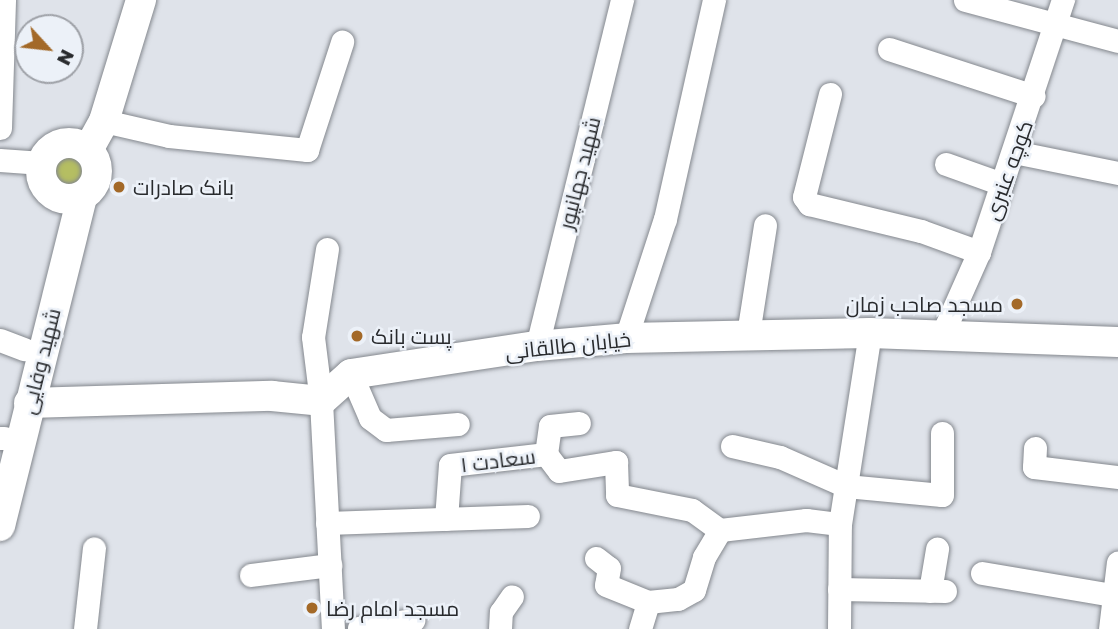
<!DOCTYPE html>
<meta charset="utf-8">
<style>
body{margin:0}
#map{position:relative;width:1118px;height:629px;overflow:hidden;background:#dfe3ea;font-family:"Golos Text",Cairo,sans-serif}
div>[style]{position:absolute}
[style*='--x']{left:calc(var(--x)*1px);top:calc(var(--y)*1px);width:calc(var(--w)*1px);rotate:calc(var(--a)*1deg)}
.green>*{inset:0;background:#b5be62}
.round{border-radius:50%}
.roads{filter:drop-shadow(0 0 2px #84888e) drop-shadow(0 0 2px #84888e)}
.minor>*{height:23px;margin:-11.5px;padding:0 11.5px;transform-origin:11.5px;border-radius:11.5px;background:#fff}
.major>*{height:30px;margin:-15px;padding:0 15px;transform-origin:15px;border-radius:15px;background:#fff}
.major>.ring{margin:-15px;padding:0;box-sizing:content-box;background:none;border:30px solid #fff;border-radius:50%}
.dots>*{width:19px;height:19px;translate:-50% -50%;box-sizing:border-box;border:4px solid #ecf1f8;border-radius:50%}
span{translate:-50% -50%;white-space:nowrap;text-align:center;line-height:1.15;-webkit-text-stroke:5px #ecf1f8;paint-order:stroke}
.street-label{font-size:21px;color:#282a2d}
.poi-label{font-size:21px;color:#282a2d}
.left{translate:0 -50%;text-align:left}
.right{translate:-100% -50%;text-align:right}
.north{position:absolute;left:14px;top:14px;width:70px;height:70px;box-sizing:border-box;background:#ecf1f8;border:2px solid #9ea1a7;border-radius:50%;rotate:117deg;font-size:19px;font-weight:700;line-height:28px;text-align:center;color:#282a2d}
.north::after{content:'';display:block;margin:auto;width:24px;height:32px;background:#a36928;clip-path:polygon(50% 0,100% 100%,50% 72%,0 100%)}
</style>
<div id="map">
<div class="green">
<div class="round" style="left:53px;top:156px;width:32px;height:32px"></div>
</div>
<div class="roads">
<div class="minor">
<div style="--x:965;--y:0;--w:158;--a:15"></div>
<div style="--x:889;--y:49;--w:152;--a:18"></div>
<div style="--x:830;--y:94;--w:106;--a:104.2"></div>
<div style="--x:804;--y:197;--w:9;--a:54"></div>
<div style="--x:809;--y:204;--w:115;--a:13.6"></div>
<div style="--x:921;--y:231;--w:62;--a:19.9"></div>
<div style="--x:104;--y:121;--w:67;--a:13"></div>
<div style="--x:169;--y:136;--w:139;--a:5.8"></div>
<div style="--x:307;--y:150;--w:114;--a:-72"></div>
<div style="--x:0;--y:128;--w:128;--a:-88.2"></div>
<div style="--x:1014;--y:152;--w:106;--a:11.4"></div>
<div style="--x:0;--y:160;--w:42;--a:4.1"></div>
<div style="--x:946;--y:164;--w:59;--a:19.7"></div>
<div style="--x:327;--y:249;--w:89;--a:99"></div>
<div style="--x:313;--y:337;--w:64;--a:82.9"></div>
<div style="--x:321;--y:401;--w:228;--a:87"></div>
<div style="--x:748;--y:334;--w:110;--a:-81.1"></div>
<div style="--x:942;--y:335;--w:91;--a:-66"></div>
<div style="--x:979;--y:252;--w:266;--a:-71.6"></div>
<div style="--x:626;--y:338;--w:125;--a:-71.9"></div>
<div style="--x:665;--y:219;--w:224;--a:-77.4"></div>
<div style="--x:0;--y:340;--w:26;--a:21"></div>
<div style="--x:537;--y:346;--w:356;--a:-76.2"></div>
<div style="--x:351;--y:374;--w:48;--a:66.6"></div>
<div style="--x:370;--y:418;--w:20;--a:37"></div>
<div style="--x:386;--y:430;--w:72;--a:-4.8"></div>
<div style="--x:0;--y:438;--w:4;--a:0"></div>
<div style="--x:732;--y:446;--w:49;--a:12.9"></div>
<div style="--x:780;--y:457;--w:72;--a:23.7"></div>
<div style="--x:846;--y:486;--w:96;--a:5.4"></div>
<div style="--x:942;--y:495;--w:62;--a:-90"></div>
<div style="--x:1035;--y:448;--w:19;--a:93"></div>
<div style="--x:1034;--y:467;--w:85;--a:6.8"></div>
<div style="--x:546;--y:454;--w:28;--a:-82"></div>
<div style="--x:550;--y:426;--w:29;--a:-6"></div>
<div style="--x:446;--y:519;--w:54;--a:-85.8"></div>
<div style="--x:450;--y:465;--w:97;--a:-6.5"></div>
<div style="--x:546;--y:454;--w:21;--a:53"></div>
<div style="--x:559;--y:471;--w:58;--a:-9"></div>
<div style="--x:616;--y:462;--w:33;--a:88"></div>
<div style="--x:617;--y:495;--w:76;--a:11.3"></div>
<div style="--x:692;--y:510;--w:34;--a:36"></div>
<div style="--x:327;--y:523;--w:201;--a:-2"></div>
<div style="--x:596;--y:558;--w:16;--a:38"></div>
<div style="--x:609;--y:568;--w:17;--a:100"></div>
<div style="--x:606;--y:585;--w:45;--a:22"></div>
<div style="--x:982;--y:573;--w:138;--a:9.6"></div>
<div style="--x:251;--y:575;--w:80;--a:-7.2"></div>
<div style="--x:839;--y:589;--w:106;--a:1.1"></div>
<div style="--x:930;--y:591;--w:43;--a:-80.5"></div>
<div style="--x:359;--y:628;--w:55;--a:-8.4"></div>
<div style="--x:85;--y:629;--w:81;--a:-83.7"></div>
<div style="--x:500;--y:629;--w:17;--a:-87"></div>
<div style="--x:501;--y:612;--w:19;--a:-55"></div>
<div style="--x:640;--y:629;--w:28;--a:-73"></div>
<div style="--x:648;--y:602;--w:30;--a:-6"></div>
<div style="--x:678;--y:599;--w:18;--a:-29"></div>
<div style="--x:694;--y:590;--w:34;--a:-73"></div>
<div style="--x:704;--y:557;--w:31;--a:-59"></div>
<div style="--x:720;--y:530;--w:87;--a:-6.6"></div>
<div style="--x:806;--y:520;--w:34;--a:7"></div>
<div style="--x:839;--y:629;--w:105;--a:-89.5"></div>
<div style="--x:840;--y:524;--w:193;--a:-81.1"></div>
<div style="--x:1110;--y:629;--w:67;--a:-83.2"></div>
</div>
<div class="major">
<div class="ring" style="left:41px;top:143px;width:26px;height:26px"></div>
<div style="--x:88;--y:150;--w:33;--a:-61"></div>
<div style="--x:104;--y:121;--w:127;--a:-73"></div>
<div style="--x:29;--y:403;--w:243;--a:-1.7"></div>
<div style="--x:272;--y:396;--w:49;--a:5.8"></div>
<div style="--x:321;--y:401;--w:40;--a:-42"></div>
<div style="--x:351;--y:374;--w:188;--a:-8.6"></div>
<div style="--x:537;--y:346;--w:89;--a:-5.1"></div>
<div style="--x:626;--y:338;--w:244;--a:-1.2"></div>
<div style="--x:870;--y:333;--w:248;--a:2.1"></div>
<div style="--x:0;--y:526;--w:340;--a:-76"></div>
</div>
</div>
<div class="dots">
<div style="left:119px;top:187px;background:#a36928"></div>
<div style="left:1017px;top:304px;background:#a36928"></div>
<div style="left:357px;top:336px;background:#a36928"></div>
<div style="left:312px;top:608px;background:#a36928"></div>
</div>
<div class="street-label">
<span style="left:1008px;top:170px;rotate:-70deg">کوچه عنبری</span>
<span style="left:579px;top:173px;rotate:-76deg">شهید جهانپور</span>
<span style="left:568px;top:345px;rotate:-6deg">خیابان طالقانی</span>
<span style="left:40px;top:361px;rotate:-76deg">شهید وفایی</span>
<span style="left:498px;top:460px;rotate:-7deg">سعادت ۱</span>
</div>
<div class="poi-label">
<span class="left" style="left:133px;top:187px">بانک صادرات</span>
<span class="right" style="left:1003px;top:304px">مسجد صاحب زمان</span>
<span class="left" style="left:371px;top:336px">پست بانک</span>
<span class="left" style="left:326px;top:608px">مسجد امام رضا</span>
</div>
<div class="north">N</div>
</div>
